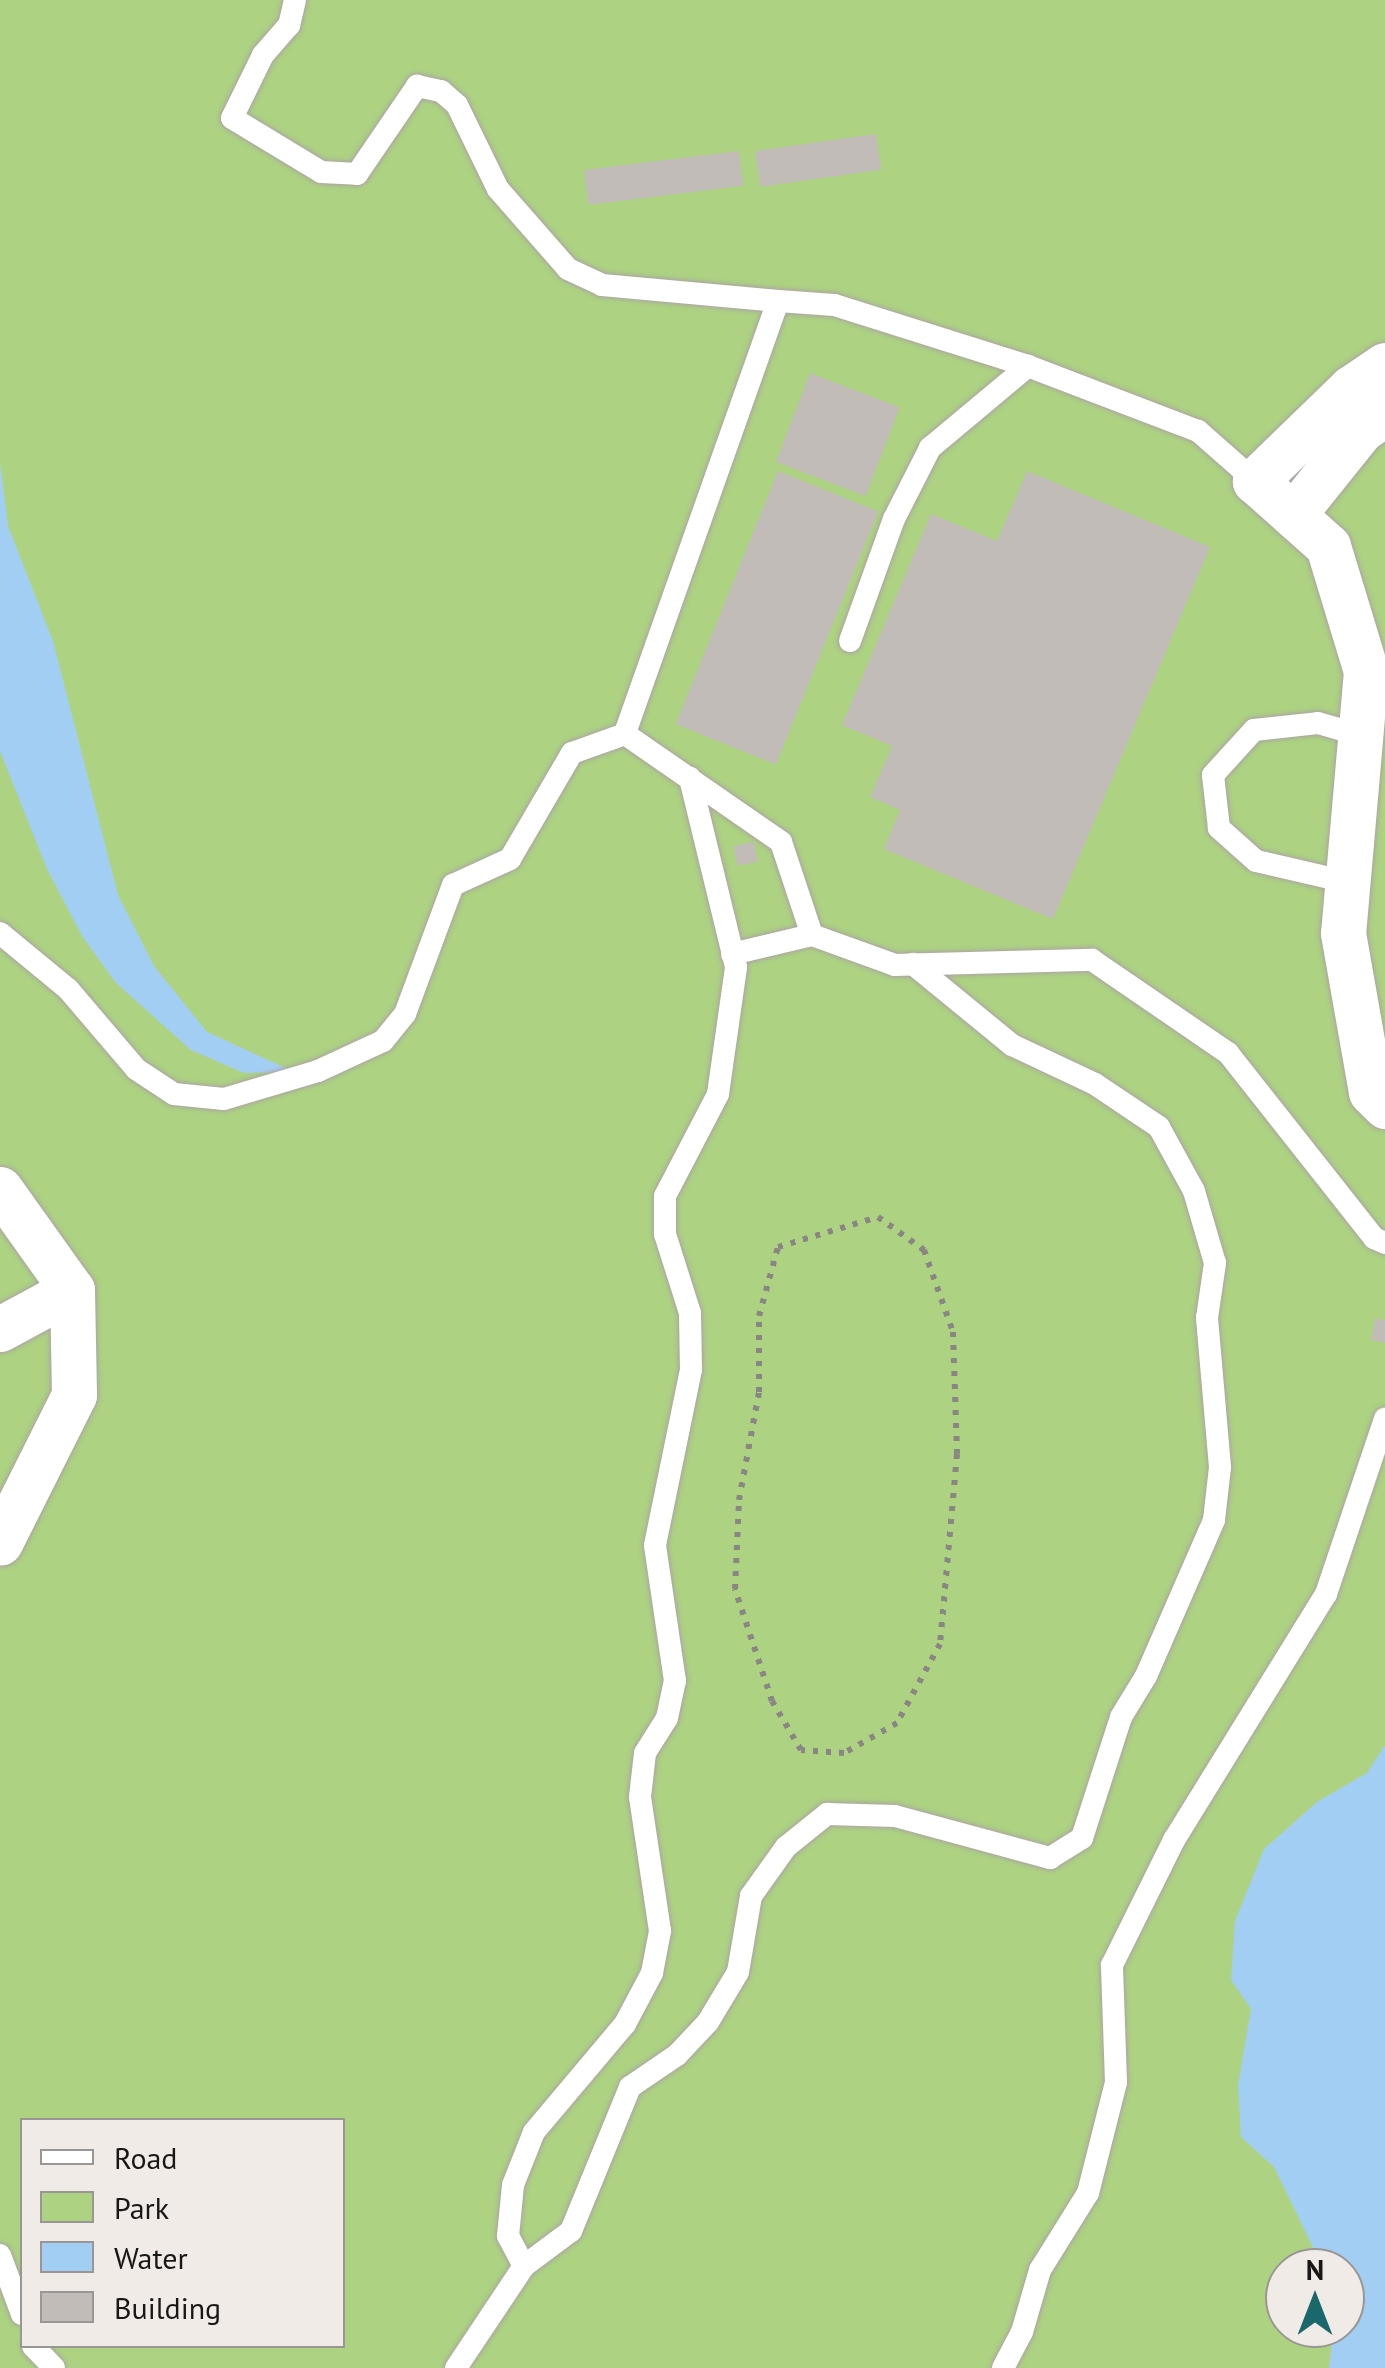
<!DOCTYPE html>
<style>
body{margin:0}
#map{position:relative;width:1385px;height:2368px;overflow:hidden;background:#f0ebe7;font-family:"PT Sans",sans-serif}
div>[style]{position:absolute}
[style*='--x']{left:calc(var(--x)*1px);top:calc(var(--y)*1px);width:calc(var(--w)*1px);rotate:calc(var(--a)*1deg)}
.green>*{inset:0;background:#add282}
.water>*{inset:0;background:#a3cef4}
.building>*{inset:0;background:#c1bcb8;transform-origin:0 0}
.path>*{height:6px;margin-top:-3px;transform-origin:0;background:repeating-linear-gradient(90deg,#898683 0 5px,transparent 0 13px)}
.roads{filter:drop-shadow(0 0 2px #aba5a2) drop-shadow(0 0 2px #aba5a2)}
.lane>*{height:22px;margin:-11px;padding:0 11px;transform-origin:11px;border-radius:11px;background:#fff}
.street>*{height:45px;margin:-22.5px;padding:0 22.5px;transform-origin:22.5px;border-radius:22.5px;background:#fff}
span{translate:-50% -50%;white-space:nowrap;text-align:center;line-height:1.15;-webkit-text-stroke:8px #f0ebe7;paint-order:stroke}
.legend{position:absolute;left:20px;top:2118px;width:325px;height:230px;box-sizing:border-box;background:#f0ebe7;border:2px solid #9a9693;margin:0;padding:12px 18px;list-style:none;font-size:30px;color:#191715}
.legend li{display:flex;align-items:center;gap:20px;height:50px}
.legend b{width:50px;border:2px solid #9a9693}
.north{position:absolute;left:1265px;top:2248px;width:100px;height:100px;box-sizing:border-box;background:#f0ebe7;border:2px solid #9a9693;border-radius:50%;rotate:0deg;font-size:28px;font-weight:700;line-height:40px;text-align:center;color:#191715}
.north::after{content:'';display:block;margin:auto;width:35px;height:45px;background:#1b686c;clip-path:polygon(50% 0,100% 100%,50% 72%,0 100%)}
</style>
<div id="map">
<div class="green">
<div style="clip-path:polygon(evenodd,0 0,1385px 0,1385px 2368px,0 2368px,0 0,22px 2120px,342px 2120px,342px 2346px,22px 2346px,22px 2120px,0 0,1285px 2268px,1345px 2268px,1345px 2328px,1285px 2328px,1285px 2268px)"></div>
</div>
<div class="water">
<div style="clip-path:polygon(0 462px,8px 526px,53px 641px,118px 895px,154px 966px,207px 1032px,294px 1072px,244px 1073px,191px 1050px,116px 983px,82px 936px,47px 869px,0 751px)"></div>
<div style="clip-path:polygon(1385px 1745px,1385px 2368px,1329px 2368px,1334px 2328px,1345px 2328px,1345px 2268px,1323px 2268px,1274px 2167px,1241px 2137px,1238px 2085px,1251px 2009px,1231px 1980px,1235px 1921px,1264px 1849px,1317px 1802px,1367px 1773px)"></div>
</div>
<div class="building">
<div style="left:876px;top:134px;width:36px;height:122px;rotate:82deg"></div>
<div style="left:739px;top:151px;width:35px;height:156px;rotate:83deg"></div>
<div style="left:810px;top:373px;width:96px;height:95px;rotate:21deg"></div>
<div style="left:778px;top:471px;width:108px;height:273px;rotate:22deg"></div>
<div style="clip-path:polygon(1027px 471px,1210px 547px,1053px 919px,884px 849px,900px 810px,870px 797px,892px 746px,842px 725px,931px 514px,997px 541px)"></div>
<div style="left:754px;top:842px;width:20px;height:21px;rotate:79deg"></div>
<div style="clip-path:polygon(1375px 1318px,1385px 1320px,1385px 1343px,1371px 1340px)"></div>
</div>
<div class="path">
<div style="--x:878;--y:1217;--w:57;--a:35.7"></div>
<div style="--x:924;--y:1250;--w:87;--a:70.5"></div>
<div style="--x:953;--y:1332;--w:122;--a:88.1"></div>
<div style="--x:957;--y:1454;--w:191;--a:95.1"></div>
<div style="--x:940;--y:1644;--w:90;--a:118.6"></div>
<div style="--x:897;--y:1723;--w:61;--a:150.5"></div>
<div style="--x:844;--y:1753;--w:43;--a:-176"></div>
<div style="--x:801;--y:1750;--w:57;--a:-120.6"></div>
<div style="--x:772;--y:1701;--w:118;--a:-108.3"></div>
<div style="--x:735;--y:1589;--w:89;--a:-87.4"></div>
<div style="--x:739;--y:1500;--w:110;--a:-79.5"></div>
<div style="--x:759;--y:1392;--w:76;--a:-90"></div>
<div style="--x:759;--y:1316;--w:72;--a:-74.6"></div>
<div style="--x:778;--y:1247;--w:104;--a:-16.7"></div>
</div>
<div class="roads">
<div class="lane">
<div style="--x:295;--y:0;--w:26;--a:103"></div>
<div style="--x:289;--y:25;--w:40;--a:131"></div>
<div style="--x:263;--y:55;--w:70;--a:116.2"></div>
<div style="--x:232;--y:118;--w:104;--a:31.2"></div>
<div style="--x:321;--y:172;--w:36;--a:3"></div>
<div style="--x:357;--y:174;--w:107;--a:-55.7"></div>
<div style="--x:417;--y:86;--w:25;--a:12"></div>
<div style="--x:441;--y:91;--w:21;--a:41"></div>
<div style="--x:457;--y:105;--w:93;--a:64"></div>
<div style="--x:498;--y:189;--w:106;--a:48.8"></div>
<div style="--x:568;--y:269;--w:38;--a:25"></div>
<div style="--x:602;--y:285;--w:177;--a:5.2"></div>
<div style="--x:1255;--y:481;--w:76;--a:-138.7"></div>
<div style="--x:1198;--y:431;--w:182;--a:-159.1"></div>
<div style="--x:1028;--y:366;--w:203;--a:-162.5"></div>
<div style="--x:834;--y:305;--w:56;--a:-175.9"></div>
<div style="--x:778;--y:301;--w:459;--a:109.5"></div>
<div style="--x:625;--y:734;--w:190;--a:34.7"></div>
<div style="--x:781;--y:842;--w:98;--a:71.6"></div>
<div style="--x:812;--y:935;--w:88;--a:19.9"></div>
<div style="--x:895;--y:965;--w:197;--a:-1.5"></div>
<div style="--x:1092;--y:960;--w:165;--a:34.4"></div>
<div style="--x:1228;--y:1053;--w:236;--a:51.7"></div>
<div style="--x:1374;--y:1238;--w:12;--a:24"></div>
<div style="--x:850;--y:641;--w:130;--a:-70.2"></div>
<div style="--x:894;--y:519;--w:80;--a:-63.1"></div>
<div style="--x:930;--y:448;--w:128;--a:-39.9"></div>
<div style="--x:1347;--y:882;--w:93;--a:-167"></div>
<div style="--x:1256;--y:861;--w:50;--a:-138.3"></div>
<div style="--x:1219;--y:828;--w:53;--a:-96.5"></div>
<div style="--x:1213;--y:775;--w:61;--a:-47.7"></div>
<div style="--x:1254;--y:730;--w:64;--a:-6.2"></div>
<div style="--x:1318;--y:723;--w:44;--a:15.9"></div>
<div style="--x:0;--y:933;--w:88;--a:39.5"></div>
<div style="--x:68;--y:989;--w:105;--a:49.6"></div>
<div style="--x:136;--y:1069;--w:45;--a:33.3"></div>
<div style="--x:174;--y:1094;--w:50;--a:5.7"></div>
<div style="--x:224;--y:1099;--w:98;--a:-16.6"></div>
<div style="--x:318;--y:1071;--w:72;--a:-24.8"></div>
<div style="--x:383;--y:1041;--w:35;--a:-51"></div>
<div style="--x:405;--y:1014;--w:138;--a:-69.6"></div>
<div style="--x:453;--y:885;--w:63;--a:-24.5"></div>
<div style="--x:510;--y:859;--w:123;--a:-59.7"></div>
<div style="--x:572;--y:753;--w:56;--a:-19.7"></div>
<div style="--x:732;--y:954;--w:82;--a:-13.4"></div>
<div style="--x:0;--y:2255;--w:63;--a:69.6"></div>
<div style="--x:524;--y:2266;--w:34;--a:-118"></div>
<div style="--x:508;--y:2236;--w:51;--a:-84.4"></div>
<div style="--x:513;--y:2185;--w:57;--a:-68.4"></div>
<div style="--x:534;--y:2132;--w:141;--a:-49.9"></div>
<div style="--x:625;--y:2024;--w:58;--a:-62.1"></div>
<div style="--x:652;--y:1973;--w:43;--a:-79.2"></div>
<div style="--x:660;--y:1931;--w:135;--a:-98.5"></div>
<div style="--x:640;--y:1797;--w:44;--a:-83.5"></div>
<div style="--x:645;--y:1753;--w:41;--a:-57.8"></div>
<div style="--x:667;--y:1718;--w:38;--a:-78"></div>
<div style="--x:675;--y:1681;--w:137;--a:-98.4"></div>
<div style="--x:655;--y:1545;--w:179;--a:-78.4"></div>
<div style="--x:691;--y:1370;--w:57;--a:-91"></div>
<div style="--x:690;--y:1313;--w:83;--a:-107.6"></div>
<div style="--x:665;--y:1234;--w:38;--a:-90"></div>
<div style="--x:665;--y:1196;--w:115;--a:-62.5"></div>
<div style="--x:718;--y:1094;--w:128;--a:-81.9"></div>
<div style="--x:736;--y:967;--w:195;--a:-103.7"></div>
<div style="--x:33;--y:2346;--w:30;--a:46"></div>
<div style="--x:456;--y:2368;--w:123;--a:-56.3"></div>
<div style="--x:524;--y:2266;--w:59;--a:-36.7"></div>
<div style="--x:571;--y:2231;--w:156;--a:-67.7"></div>
<div style="--x:630;--y:2087;--w:57;--a:-34.2"></div>
<div style="--x:677;--y:2055;--w:45;--a:-46.8"></div>
<div style="--x:708;--y:2022;--w:58;--a:-59"></div>
<div style="--x:738;--y:1972;--w:77;--a:-80.3"></div>
<div style="--x:751;--y:1896;--w:60;--a:-54.5"></div>
<div style="--x:786;--y:1847;--w:53;--a:-38.8"></div>
<div style="--x:827;--y:1814;--w:68;--a:1.7"></div>
<div style="--x:895;--y:1816;--w:161;--a:15.2"></div>
<div style="--x:1050;--y:1858;--w:38;--a:-32"></div>
<div style="--x:1082;--y:1838;--w:127;--a:-72.1"></div>
<div style="--x:1121;--y:1717;--w:48;--a:-58.6"></div>
<div style="--x:1146;--y:1676;--w:170;--a:-66.4"></div>
<div style="--x:1214;--y:1520;--w:53;--a:-83.5"></div>
<div style="--x:1220;--y:1467;--w:150;--a:-95"></div>
<div style="--x:1207;--y:1318;--w:56;--a:-81.7"></div>
<div style="--x:1215;--y:1263;--w:75;--a:-106.3"></div>
<div style="--x:1194;--y:1191;--w:73;--a:-118.7"></div>
<div style="--x:1159;--y:1127;--w:77;--a:-146.1"></div>
<div style="--x:1095;--y:1084;--w:92;--a:-154.8"></div>
<div style="--x:1012;--y:1045;--w:128;--a:-140.7"></div>
<div style="--x:1003;--y:2368;--w:41;--a:-62.2"></div>
<div style="--x:1022;--y:2332;--w:65;--a:-73.8"></div>
<div style="--x:1040;--y:2270;--w:91;--a:-58.1"></div>
<div style="--x:1088;--y:2193;--w:114;--a:-75.8"></div>
<div style="--x:1116;--y:2082;--w:117;--a:-92"></div>
<div style="--x:1112;--y:1965;--w:140;--a:-63.6"></div>
<div style="--x:1174;--y:1840;--w:289;--a:-58.3"></div>
<div style="--x:1326;--y:1594;--w:185;--a:-71.4"></div>
</div>
<div class="street">
<div style="--x:1385;--y:365;--w:41;--a:145.9"></div>
<div style="--x:1351;--y:388;--w:134;--a:135.9"></div>
<div style="--x:1255;--y:481;--w:98;--a:41.7"></div>
<div style="--x:1328;--y:546;--w:131;--a:73.1"></div>
<div style="--x:1366;--y:671;--w:263;--a:95"></div>
<div style="--x:1343;--y:933;--w:161;--a:80"></div>
<div style="--x:1371;--y:1092;--w:20;--a:45"></div>
<div style="--x:1293;--y:515;--w:109;--a:-51.3"></div>
<div style="--x:1361;--y:430;--w:29;--a:-35"></div>
<div style="--x:0;--y:1189;--w:124;--a:54.5"></div>
<div style="--x:72;--y:1290;--w:105;--a:88.9"></div>
<div style="--x:74;--y:1395;--w:165;--a:116.6"></div>
<div style="--x:0;--y:1329;--w:82;--a:-28.4"></div>
</div>
</div>
<ul class="legend">
<li><b style="height:12px;background:#fff"></b>Road</li>
<li><b style="height:28px;background:#add282"></b>Park</li>
<li><b style="height:28px;background:#a3cef4"></b>Water</li>
<li><b style="height:28px;background:#c1bcb8"></b>Building</li>
</ul>
<div class="north">N</div>
</div>
